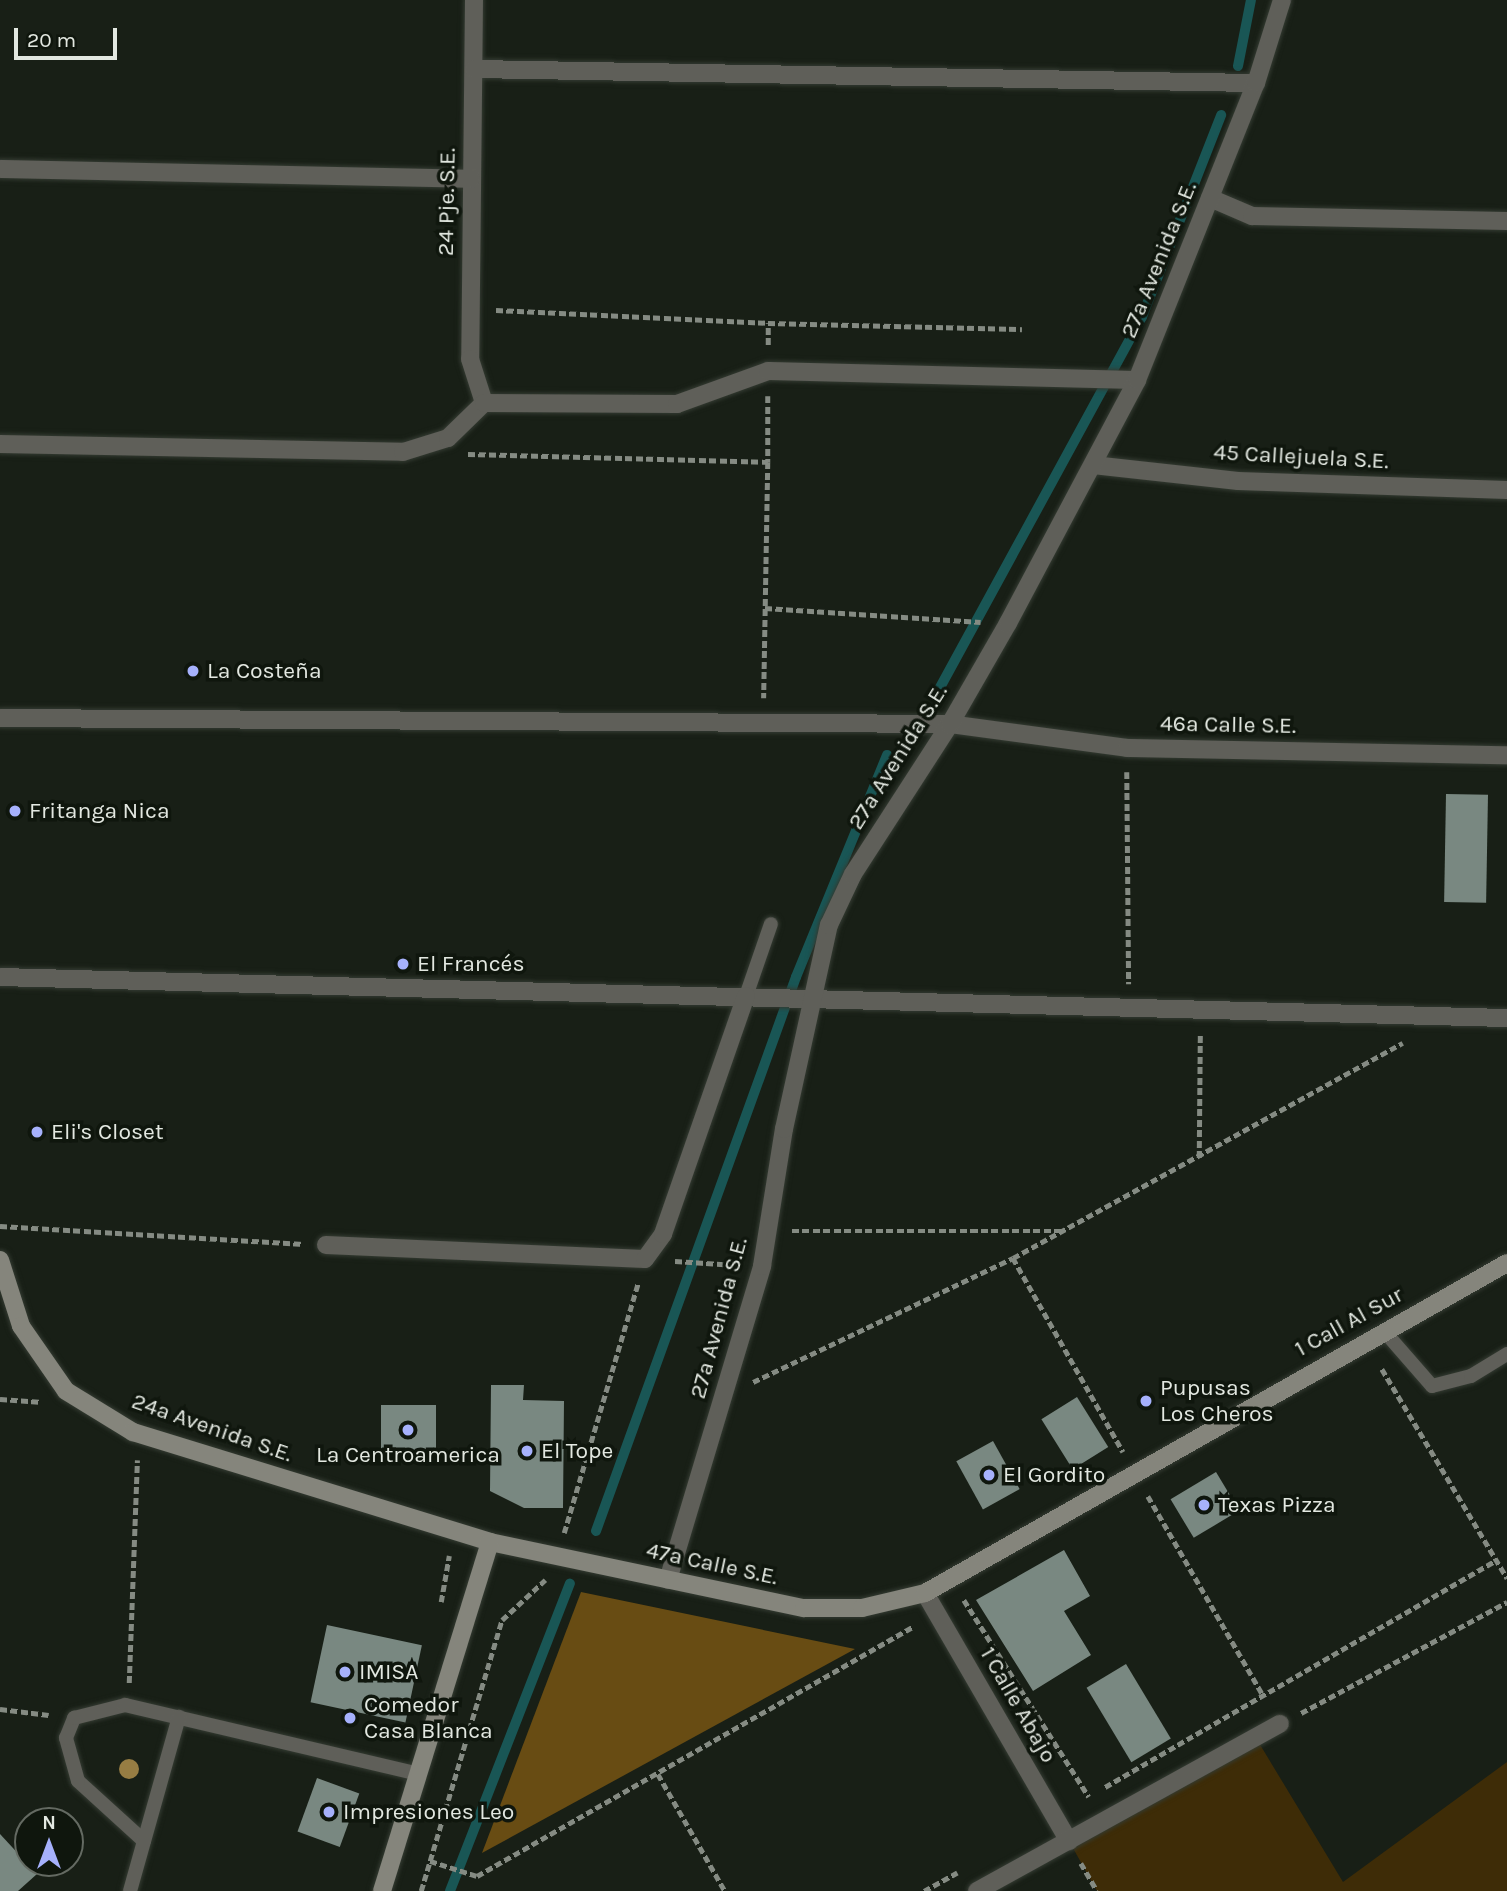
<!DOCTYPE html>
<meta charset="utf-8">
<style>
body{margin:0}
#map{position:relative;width:1507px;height:1891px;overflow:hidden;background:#181f16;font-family:Karla,sans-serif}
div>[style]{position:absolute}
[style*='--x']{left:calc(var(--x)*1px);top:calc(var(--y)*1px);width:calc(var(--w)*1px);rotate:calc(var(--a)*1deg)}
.green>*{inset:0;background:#3e2c07}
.forest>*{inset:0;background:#684c13}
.stream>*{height:10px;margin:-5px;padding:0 5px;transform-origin:5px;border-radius:5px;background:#195655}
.building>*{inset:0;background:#798881;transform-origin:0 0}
.path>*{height:4.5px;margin-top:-2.25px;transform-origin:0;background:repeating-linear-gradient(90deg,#858b83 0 7px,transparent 0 10.5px)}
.roads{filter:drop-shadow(0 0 2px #343b32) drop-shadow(0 0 2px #343b32)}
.lane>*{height:14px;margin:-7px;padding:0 7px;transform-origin:7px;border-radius:7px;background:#5f5f59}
.street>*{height:18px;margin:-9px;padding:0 9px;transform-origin:9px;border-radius:9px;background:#5f5f59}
.secondary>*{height:18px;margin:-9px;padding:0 9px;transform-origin:9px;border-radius:9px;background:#85857c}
.trees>*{width:20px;height:20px;margin:-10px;border-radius:50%;background:#977d43}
.dots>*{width:19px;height:19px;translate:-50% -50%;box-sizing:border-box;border:4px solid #0f160d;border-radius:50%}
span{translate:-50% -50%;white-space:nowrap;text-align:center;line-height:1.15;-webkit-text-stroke:7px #0f160d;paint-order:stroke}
.street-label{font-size:23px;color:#e3e8e1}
.poi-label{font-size:23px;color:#e3e8e1}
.left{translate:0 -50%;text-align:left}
.north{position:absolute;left:14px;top:1807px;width:70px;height:70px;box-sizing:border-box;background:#0f160d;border:2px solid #646a62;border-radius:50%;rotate:0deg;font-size:19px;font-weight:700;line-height:28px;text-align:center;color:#e3e8e1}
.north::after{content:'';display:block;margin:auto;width:24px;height:32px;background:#a6b1fc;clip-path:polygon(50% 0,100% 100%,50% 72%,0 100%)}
.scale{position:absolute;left:14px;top:28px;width:103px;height:32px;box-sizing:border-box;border:4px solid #e3e8e1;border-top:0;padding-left:9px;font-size:21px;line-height:24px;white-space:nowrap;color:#e3e8e1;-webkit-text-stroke:5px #0f160d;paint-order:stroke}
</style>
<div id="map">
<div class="green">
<div style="clip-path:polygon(1256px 1738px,1343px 1882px,1507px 1762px,1507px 1891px,1097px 1891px,1069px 1841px)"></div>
</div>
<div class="forest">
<div style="clip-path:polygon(581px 1592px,855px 1649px,482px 1853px)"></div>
</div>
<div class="stream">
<div style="--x:1238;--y:66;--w:67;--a:-78.9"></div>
<div style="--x:937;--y:693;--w:428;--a:-61.4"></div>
<div style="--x:1142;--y:317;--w:217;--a:-68.6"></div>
<div style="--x:596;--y:1531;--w:589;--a:-70.15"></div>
<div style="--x:796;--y:977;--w:240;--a:-67.7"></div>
<div style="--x:450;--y:1891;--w:330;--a:-68.7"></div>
</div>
<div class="building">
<div style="left:1446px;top:794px;width:42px;height:108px;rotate:1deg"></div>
<div style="clip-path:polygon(491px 1385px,524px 1385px,523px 1400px,564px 1401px,563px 1508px,524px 1508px,490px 1491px)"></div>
<div style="left:1077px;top:1397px;width:59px;height:42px;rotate:58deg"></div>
<div style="left:381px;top:1405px;width:55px;height:49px"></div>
<div style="left:993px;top:1441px;width:55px;height:42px;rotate:61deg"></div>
<div style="left:1216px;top:1472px;width:45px;height:53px;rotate:59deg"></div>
<div style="clip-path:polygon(1064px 1550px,1090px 1596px,1064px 1611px,1091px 1655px,1033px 1691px,976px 1600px)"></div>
<div style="left:327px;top:1625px;width:97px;height:79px;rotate:12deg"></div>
<div style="left:1126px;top:1664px;width:87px;height:46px;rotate:59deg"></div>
<div style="left:317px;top:1778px;width:45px;height:57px;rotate:20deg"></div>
<div style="clip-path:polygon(0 1834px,37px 1874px,18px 1891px,0 1891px)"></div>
</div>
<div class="path">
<div style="--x:496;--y:310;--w:272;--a:2.7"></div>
<div style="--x:768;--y:345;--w:22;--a:-90"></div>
<div style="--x:768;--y:323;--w:254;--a:1.4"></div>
<div style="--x:768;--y:396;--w:66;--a:90"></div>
<div style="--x:468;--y:454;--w:300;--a:1.5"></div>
<div style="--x:768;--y:462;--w:236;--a:91"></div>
<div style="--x:765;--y:608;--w:216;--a:3.7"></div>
<div style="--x:1127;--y:772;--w:212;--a:89.5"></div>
<div style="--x:1199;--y:1158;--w:124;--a:-89.5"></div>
<div style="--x:0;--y:1226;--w:304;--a:3.4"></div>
<div style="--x:792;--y:1231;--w:271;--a:0"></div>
<div style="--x:1013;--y:1258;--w:223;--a:60.4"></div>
<div style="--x:675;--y:1261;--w:61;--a:3.8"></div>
<div style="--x:1382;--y:1369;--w:244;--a:59.1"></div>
<div style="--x:753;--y:1382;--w:288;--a:-25.5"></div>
<div style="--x:1013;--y:1258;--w:445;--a:-28.9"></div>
<div style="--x:0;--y:1399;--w:39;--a:4"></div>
<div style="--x:1148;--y:1496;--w:230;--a:60"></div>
<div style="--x:564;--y:1533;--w:261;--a:-73.5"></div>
<div style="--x:964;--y:1600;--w:233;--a:57.6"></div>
<div style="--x:441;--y:1602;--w:47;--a:-80.1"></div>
<div style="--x:129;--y:1683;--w:223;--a:-87.9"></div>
<div style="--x:0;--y:1709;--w:49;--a:7"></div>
<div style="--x:1301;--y:1713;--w:234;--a:-28.3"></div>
<div style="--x:658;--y:1774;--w:135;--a:60.2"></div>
<div style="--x:1105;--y:1787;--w:452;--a:-30.1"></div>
<div style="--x:430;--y:1861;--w:49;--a:17.7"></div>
<div style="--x:477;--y:1876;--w:503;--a:-29.77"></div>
<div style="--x:1081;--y:1863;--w:32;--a:60"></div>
<div style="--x:421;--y:1891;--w:283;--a:-73.4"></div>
<div style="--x:502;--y:1620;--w:59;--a:-42.9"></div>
<div style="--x:924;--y:1891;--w:38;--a:-29"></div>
</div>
<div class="roads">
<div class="lane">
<div style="--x:746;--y:996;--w:76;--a:-70.9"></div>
<div style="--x:1384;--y:1331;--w:73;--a:48.9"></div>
<div style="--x:1432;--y:1386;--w:40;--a:-14.4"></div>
<div style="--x:1471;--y:1376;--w:42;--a:-31.4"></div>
<div style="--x:144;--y:1841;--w:89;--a:-137.7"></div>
<div style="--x:78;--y:1781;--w:45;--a:-105.6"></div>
<div style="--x:66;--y:1738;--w:22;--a:-68"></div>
<div style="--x:74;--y:1718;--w:53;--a:-14.3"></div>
<div style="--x:125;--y:1705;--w:302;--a:13.2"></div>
<div style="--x:130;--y:1891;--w:181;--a:-74.3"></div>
</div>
<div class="street">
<div style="--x:474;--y:0;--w:359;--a:90.6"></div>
<div style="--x:470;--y:359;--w:46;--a:72.3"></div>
<div style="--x:474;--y:69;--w:782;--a:1.03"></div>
<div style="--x:0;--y:169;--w:471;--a:1.2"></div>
<div style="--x:1210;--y:198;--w:46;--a:23.2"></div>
<div style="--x:1252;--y:216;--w:255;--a:1.1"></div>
<div style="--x:0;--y:444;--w:403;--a:1.1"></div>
<div style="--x:403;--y:452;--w:47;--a:-17.3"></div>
<div style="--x:448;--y:438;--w:50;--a:-44.2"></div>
<div style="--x:484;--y:403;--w:193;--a:0.3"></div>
<div style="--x:677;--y:404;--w:97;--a:-19.9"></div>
<div style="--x:768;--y:371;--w:369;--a:1.4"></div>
<div style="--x:1093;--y:465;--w:146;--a:6.3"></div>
<div style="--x:1238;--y:481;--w:269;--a:1.9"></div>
<div style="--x:0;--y:718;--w:950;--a:0.36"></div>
<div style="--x:950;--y:724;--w:179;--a:7.7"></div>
<div style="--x:1127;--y:748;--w:380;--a:1.1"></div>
<div style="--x:0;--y:977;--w:1508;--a:1.56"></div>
<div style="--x:326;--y:1245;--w:319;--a:2.5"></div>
<div style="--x:645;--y:1259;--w:31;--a:-54"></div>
<div style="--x:663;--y:1234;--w:252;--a:-70.8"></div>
<div style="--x:668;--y:1580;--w:328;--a:-73.3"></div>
<div style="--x:762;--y:1266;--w:139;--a:-80.9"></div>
<div style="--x:784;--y:1129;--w:209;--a:-77.6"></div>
<div style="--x:829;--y:925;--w:56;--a:-64.8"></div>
<div style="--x:853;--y:874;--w:179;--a:-57.1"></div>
<div style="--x:950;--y:724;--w:116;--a:-60.1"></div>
<div style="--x:1008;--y:623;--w:275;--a:-62"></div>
<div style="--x:1137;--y:380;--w:320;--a:-68.2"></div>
<div style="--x:1256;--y:83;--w:87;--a:-72.6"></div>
<div style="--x:925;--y:1593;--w:287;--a:59.9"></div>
<div style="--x:977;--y:1891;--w:346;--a:-28.9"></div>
</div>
<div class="secondary">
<div style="--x:0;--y:1260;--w:69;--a:72.3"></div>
<div style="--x:21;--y:1326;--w:79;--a:55.3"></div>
<div style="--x:66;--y:1391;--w:79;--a:31.5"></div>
<div style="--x:133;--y:1432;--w:374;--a:17.1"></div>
<div style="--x:490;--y:1542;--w:321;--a:11.9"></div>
<div style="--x:804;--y:1608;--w:58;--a:0"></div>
<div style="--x:862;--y:1608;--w:65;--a:-13.4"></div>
<div style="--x:925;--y:1593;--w:669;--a:-29.55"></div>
<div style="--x:382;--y:1891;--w:365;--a:-72.8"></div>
</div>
</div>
<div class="trees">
<div style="left:129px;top:1769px"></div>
</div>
<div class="dots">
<div style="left:193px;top:671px;background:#a6b1fc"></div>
<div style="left:15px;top:811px;background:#a6b1fc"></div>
<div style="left:403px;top:964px;background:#a6b1fc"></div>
<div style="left:37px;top:1132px;background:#a6b1fc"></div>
<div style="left:1146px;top:1401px;background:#a6b1fc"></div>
<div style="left:408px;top:1430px;background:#a6b1fc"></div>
<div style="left:527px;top:1451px;background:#a6b1fc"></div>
<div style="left:989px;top:1475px;background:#a6b1fc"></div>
<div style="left:1204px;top:1505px;background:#a6b1fc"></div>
<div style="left:345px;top:1672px;background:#a6b1fc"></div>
<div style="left:350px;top:1718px;background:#a6b1fc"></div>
<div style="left:329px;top:1812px;background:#a6b1fc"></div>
</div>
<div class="street-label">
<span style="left:447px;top:202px;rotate:-89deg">24 Pje. S.E.</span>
<span style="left:1159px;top:260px;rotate:-68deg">27a Avenida S.E.</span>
<span style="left:1301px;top:457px;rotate:3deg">45 Callejuela S.E.</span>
<span style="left:1228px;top:725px;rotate:1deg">46a Calle S.E.</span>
<span style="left:898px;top:757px;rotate:-58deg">27a Avenida S.E.</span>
<span style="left:719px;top:1318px;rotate:-75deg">27a Avenida S.E.</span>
<span style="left:1349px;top:1322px;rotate:-29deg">1 Call Al Sur</span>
<span style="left:212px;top:1428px;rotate:19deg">24a Avenida S.E.</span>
<span style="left:712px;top:1564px;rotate:12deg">47a Calle S.E.</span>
<span style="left:1018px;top:1705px;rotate:60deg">1 Calle Abajo</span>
</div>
<div class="poi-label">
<span class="left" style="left:207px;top:671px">La Costeña</span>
<span class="left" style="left:29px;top:811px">Fritanga Nica</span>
<span class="left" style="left:417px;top:964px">El Francés</span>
<span class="left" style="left:51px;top:1132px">Eli's Closet</span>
<span class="left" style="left:1160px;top:1401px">Pupusas<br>Los Cheros</span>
<span class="left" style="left:541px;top:1451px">El Tope</span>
<span style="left:408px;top:1455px">La Centroamerica</span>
<span class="left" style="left:1003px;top:1475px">El Gordito</span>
<span class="left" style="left:1218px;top:1505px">Texas Pizza</span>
<span class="left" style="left:359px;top:1672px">IMISA</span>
<span class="left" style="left:364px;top:1718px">Comedor<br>Casa Blanca</span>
<span class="left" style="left:343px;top:1812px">Impresiones Leo</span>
</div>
<div class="north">N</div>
<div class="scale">20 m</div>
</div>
